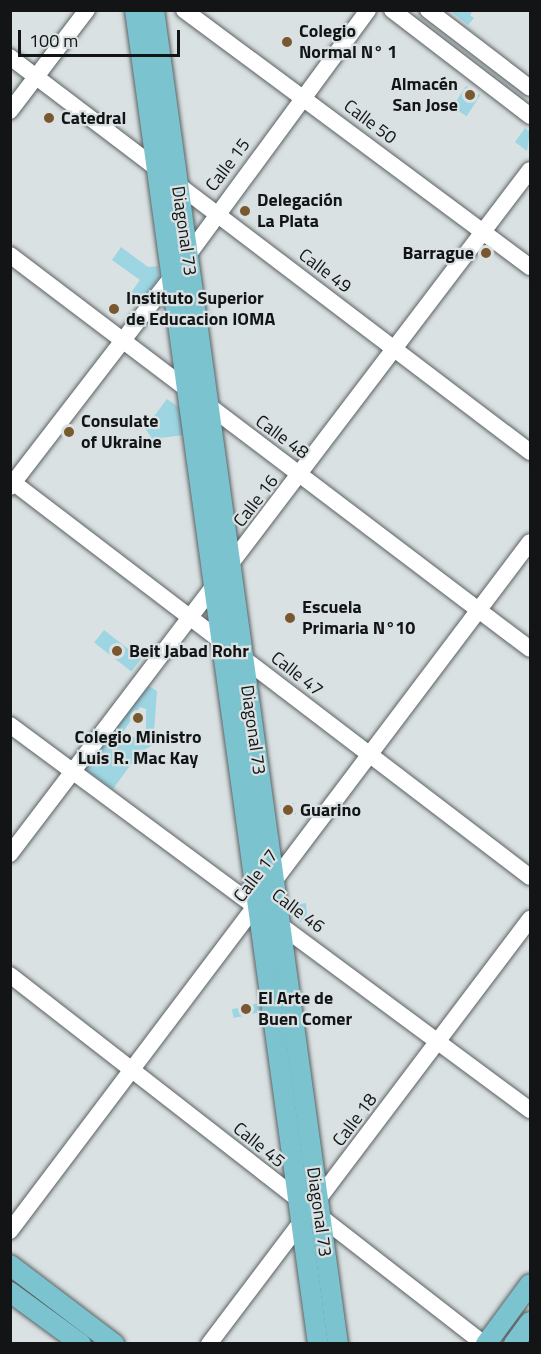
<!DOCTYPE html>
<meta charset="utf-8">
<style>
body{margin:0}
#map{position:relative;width:541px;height:1354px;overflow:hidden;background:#dae1e2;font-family:"Titillium Web",sans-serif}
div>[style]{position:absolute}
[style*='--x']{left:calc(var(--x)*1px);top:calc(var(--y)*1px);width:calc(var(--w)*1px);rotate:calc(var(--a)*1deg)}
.building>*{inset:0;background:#9dd5e2;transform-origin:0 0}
.roads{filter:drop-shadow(0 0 2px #5b6163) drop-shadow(0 0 2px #5b6163)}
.minor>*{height:16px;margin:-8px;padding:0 8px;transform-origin:8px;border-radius:8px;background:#fff}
.major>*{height:20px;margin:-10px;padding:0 10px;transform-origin:10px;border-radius:10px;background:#7cc3d0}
.dots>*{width:16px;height:16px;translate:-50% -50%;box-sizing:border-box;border:3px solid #dae1e2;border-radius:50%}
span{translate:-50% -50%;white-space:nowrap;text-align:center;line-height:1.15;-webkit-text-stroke:4.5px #dae1e2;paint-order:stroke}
.poi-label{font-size:18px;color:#121415;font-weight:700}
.left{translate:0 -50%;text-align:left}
.right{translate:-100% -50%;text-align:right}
.street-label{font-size:18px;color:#121415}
.frame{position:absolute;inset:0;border:12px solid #121415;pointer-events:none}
.scale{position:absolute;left:18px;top:30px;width:162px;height:27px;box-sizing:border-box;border:3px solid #121415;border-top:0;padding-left:8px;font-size:18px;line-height:21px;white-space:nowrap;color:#121415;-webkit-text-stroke:4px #dae1e2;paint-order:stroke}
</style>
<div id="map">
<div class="building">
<div style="clip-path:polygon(449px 10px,473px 10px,470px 15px,474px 18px,468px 25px)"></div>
<div style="left:466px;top:86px;width:17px;height:25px;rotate:33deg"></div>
<div style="clip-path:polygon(525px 128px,530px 132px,527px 151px,515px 142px)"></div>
<div style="clip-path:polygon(121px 247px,148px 267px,158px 266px,159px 278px,142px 302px,130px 294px,140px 280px,112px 260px)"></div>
<div style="clip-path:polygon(167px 399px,180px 408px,184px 435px,152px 439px,145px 428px)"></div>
<div style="left:104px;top:630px;width:47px;height:16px;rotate:38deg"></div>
<div style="clip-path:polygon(evenodd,144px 683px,157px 691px,153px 745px,140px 752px,113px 789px,81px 767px,144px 683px,140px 707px,146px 709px,146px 732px,131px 738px,123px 732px,140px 707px)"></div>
<div style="left:294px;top:803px;width:12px;height:14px;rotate:81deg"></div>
<div style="clip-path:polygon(306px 903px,307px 914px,300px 923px,294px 905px)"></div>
<div style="left:259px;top:1003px;width:9px;height:28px;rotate:77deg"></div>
</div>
<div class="roads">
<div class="minor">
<div style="--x:184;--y:10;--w:431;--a:36.6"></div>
<div style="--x:392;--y:10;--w:174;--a:37.5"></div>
<div style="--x:428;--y:10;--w:128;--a:37.4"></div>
<div style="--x:10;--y:57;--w:653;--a:37.22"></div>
<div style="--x:10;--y:111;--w:127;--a:-52.7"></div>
<div style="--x:10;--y:255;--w:652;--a:37.15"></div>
<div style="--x:10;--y:480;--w:654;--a:37.36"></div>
<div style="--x:10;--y:487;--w:265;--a:-52.4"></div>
<div style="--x:172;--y:277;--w:331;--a:-53.7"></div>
<div style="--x:10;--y:725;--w:647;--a:36.52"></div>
<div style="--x:10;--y:854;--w:859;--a:-52.76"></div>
<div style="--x:10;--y:975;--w:601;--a:37.9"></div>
<div style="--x:10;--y:1231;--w:863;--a:-52.96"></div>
<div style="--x:209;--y:1344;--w:533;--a:-52.94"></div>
</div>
<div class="major">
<div style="--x:135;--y:10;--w:1346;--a:82.19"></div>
<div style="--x:154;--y:10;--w:1347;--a:82.15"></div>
<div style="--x:10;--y:1265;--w:131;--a:37.2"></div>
<div style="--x:10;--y:1292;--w:88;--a:36.2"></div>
<div style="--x:486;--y:1344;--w:74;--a:-53.7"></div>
<div style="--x:514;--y:1344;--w:27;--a:-54"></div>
</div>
</div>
<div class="dots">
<div style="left:287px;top:42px;background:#79572f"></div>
<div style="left:470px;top:95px;background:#79572f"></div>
<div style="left:49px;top:118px;background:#79572f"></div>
<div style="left:245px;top:211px;background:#79572f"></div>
<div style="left:486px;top:253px;background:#79572f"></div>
<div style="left:114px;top:309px;background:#79572f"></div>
<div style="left:69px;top:432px;background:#79572f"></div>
<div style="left:290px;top:618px;background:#79572f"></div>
<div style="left:117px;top:651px;background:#79572f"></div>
<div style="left:138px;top:718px;background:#79572f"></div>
<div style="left:288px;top:810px;background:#79572f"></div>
<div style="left:246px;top:1009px;background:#79572f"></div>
</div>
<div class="poi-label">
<span class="left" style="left:299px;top:42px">Colegio<br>Normal N° 1</span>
<span class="right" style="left:458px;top:95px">Almacén<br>San Jose</span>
<span class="left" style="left:61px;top:118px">Catedral</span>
<span class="left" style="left:257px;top:211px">Delegación<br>La Plata</span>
<span class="right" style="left:474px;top:253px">Barrague</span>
<span class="left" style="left:126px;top:309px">Instituto Superior<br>de Educacion IOMA</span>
<span class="left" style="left:81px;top:432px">Consulate<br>of Ukraine</span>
<span class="left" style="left:302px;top:618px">Escuela<br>Primaria N°10</span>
<span class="left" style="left:129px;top:651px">Beit Jabad Rohr</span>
<span style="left:138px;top:748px">Colegio Ministro<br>Luis R. Mac Kay</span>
<span class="left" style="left:300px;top:810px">Guarino</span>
<span class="left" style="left:258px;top:1009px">El Arte de<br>Buen Comer</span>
</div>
<div class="street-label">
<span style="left:370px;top:122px;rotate:37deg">Calle 50</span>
<span style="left:228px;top:165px;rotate:-53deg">Calle 15</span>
<span style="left:184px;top:231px;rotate:82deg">Diagonal 73</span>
<span style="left:325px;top:271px;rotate:37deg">Calle 49</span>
<span style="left:282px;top:437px;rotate:36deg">Calle 48</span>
<span style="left:256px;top:501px;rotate:-52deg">Calle 16</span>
<span style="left:297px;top:674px;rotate:38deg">Calle 47</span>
<span style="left:253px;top:730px;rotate:82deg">Diagonal 73</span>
<span style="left:256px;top:876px;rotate:-53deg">Calle 17</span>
<span style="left:298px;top:911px;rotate:37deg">Calle 46</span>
<span style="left:355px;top:1120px;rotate:-53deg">Calle 18</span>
<span style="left:259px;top:1145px;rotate:39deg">Calle 45</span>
<span style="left:319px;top:1212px;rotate:82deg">Diagonal 73</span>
</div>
<div class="frame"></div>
<div class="scale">100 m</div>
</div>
